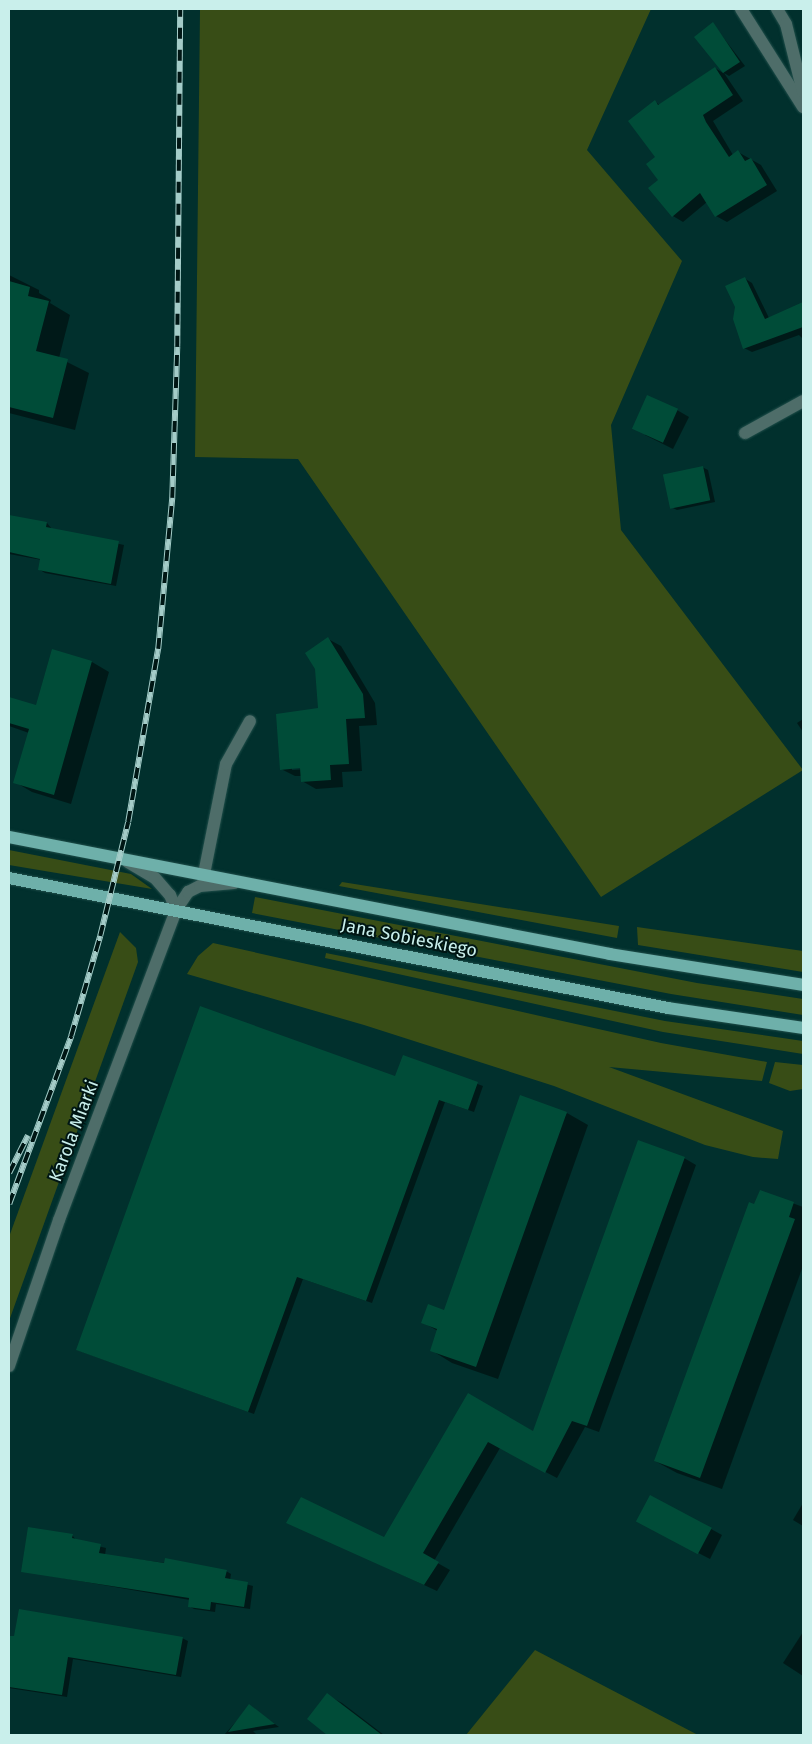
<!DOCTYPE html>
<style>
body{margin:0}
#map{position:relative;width:812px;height:1744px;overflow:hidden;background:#01302d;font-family:"Fira Sans",sans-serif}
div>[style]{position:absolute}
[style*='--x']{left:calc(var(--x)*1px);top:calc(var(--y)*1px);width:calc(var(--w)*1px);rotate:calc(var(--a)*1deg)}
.green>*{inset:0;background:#384d16}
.shadow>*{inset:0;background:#0007}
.building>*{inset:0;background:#004c38;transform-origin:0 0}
.roads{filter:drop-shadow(0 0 1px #214f4b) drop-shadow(0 0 1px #214f4b)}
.minor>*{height:12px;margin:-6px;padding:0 6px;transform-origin:6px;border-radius:6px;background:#4e6d69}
.primary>*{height:12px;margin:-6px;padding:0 6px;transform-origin:6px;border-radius:6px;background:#6eb0aa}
.rail>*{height:5.5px;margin-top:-2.75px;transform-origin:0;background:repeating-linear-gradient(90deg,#001614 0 11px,#a4ccc8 0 22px);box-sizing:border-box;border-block:1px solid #a4ccc8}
span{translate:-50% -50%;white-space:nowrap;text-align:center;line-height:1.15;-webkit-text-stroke:4px #001614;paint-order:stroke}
.street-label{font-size:18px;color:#c9efeb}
.frame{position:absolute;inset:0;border:10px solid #c9efeb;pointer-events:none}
</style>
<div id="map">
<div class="green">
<div style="clip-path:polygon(200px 9px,651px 9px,587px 150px,682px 261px,611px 425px,621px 530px,803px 770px,601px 897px,298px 459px,195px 457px)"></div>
<div style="clip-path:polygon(9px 850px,131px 874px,152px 889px,9px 865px)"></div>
<div style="clip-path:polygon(342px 882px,619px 926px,617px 938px,339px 886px)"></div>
<div style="clip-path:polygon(255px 897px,697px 983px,803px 999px,803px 1015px,671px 994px,252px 913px)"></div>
<div style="clip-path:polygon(637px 927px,803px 951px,803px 972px,638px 945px)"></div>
<div style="clip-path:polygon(120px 932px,136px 948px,138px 962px,9px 1321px,9px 1237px)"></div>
<div style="clip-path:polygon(213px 943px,661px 1043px,767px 1062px,762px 1081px,609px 1067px,783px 1131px,778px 1159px,753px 1157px,705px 1145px,554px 1086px,364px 1025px,187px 974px,198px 956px)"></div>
<div style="clip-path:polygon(326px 953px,665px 1021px,803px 1041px,803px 1054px,663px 1032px,325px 958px)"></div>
<div style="clip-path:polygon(775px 1062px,803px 1065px,803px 1089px,790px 1091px,769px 1083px)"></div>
<div style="clip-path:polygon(535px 1650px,698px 1735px,466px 1735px)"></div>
</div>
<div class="shadow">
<div style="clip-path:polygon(713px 24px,745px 66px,729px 76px,724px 73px,743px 101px,713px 121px,733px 155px,738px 152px,761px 165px,777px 191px,727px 222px,716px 216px,707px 202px,683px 222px,673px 216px,660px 180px,655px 102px,660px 105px,715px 68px,725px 74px,696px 37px)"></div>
<div style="clip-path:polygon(9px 275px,39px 290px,39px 293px,51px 300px,50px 303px,70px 315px,59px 358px,89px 373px,75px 430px,9px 413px)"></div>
<div style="clip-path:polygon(744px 278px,752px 283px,769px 318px,803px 303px,803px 339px,799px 335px,752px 352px,744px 348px)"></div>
<div style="clip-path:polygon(677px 410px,689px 417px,673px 449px,645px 435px)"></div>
<div style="clip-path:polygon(702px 467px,708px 470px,715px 502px,677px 510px,671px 507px)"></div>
<div style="clip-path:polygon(9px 516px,47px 523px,52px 529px,124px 545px,116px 586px,45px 573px,40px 570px,42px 560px,9px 554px)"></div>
<div style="clip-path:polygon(evenodd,328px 639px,341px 646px,375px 703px,377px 725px,359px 726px,362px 771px,342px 772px,343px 787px,316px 789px,302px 781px,302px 776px,295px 776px,281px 769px,319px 710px,328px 639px,306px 766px,307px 769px,292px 770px,292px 767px,306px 766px)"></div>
<div style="clip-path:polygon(53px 651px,92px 662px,109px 672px,71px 804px,32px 792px,15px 782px,29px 733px,9px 726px,9px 698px,37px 706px)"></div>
<div style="clip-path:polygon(803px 719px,803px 732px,797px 723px)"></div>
<div style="clip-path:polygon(404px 1057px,483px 1086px,474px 1112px,445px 1102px,372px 1303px,303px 1279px,254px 1414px,77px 1350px,396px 1078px)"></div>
<div style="clip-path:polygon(567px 1113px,588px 1125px,498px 1379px,452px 1363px,431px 1350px,438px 1331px,422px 1322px,445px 1311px)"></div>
<div style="clip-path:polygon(684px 1158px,696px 1165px,599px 1432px,585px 1427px,557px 1478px,500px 1448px,434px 1561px,450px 1570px,437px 1591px,288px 1522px,384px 1539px,468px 1395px,534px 1432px)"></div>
<div style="clip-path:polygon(760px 1191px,803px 1207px,803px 1266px,722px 1489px,677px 1473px,655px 1461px)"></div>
<div style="clip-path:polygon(803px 1503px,803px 1526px,793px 1520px)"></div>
<div style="clip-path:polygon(650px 1528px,711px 1529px,722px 1535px,710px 1559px)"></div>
<div style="clip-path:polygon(72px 1535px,77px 1541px,106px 1548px,105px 1555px,226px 1571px,231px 1574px,230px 1580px,253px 1586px,250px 1609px,216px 1604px,215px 1612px,194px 1609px,189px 1606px,190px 1600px,22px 1571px)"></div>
<div style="clip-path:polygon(803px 1632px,803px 1676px,783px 1663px)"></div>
<div style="clip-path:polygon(11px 1637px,182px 1638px,188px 1641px,181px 1677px,73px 1659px,67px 1697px,9px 1688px)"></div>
<div style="clip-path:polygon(327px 1695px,342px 1703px,384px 1735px,330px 1735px)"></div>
<div style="clip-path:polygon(250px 1706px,279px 1727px,253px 1731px,257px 1735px,224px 1735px)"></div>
</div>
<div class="building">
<div style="clip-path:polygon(713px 22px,740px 62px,723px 73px,694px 37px)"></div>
<div style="clip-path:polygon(715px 67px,733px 95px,703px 115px,706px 122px,729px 157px,738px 150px,745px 161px,751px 158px,767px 185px,715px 217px,700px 193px,672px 217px,648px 188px,658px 180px,646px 164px,655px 157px,628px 121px,655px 100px,658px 105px)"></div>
<div style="clip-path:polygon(745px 277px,765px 319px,803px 302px,803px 327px,743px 349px,733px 319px,735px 307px,725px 286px)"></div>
<div style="clip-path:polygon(9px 281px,30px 287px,28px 296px,49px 301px,36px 351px,68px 359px,53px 418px,9px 407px)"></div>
<div style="left:647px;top:395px;width:34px;height:37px;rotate:24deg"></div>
<div style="left:703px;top:466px;width:35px;height:41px;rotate:78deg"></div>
<div style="clip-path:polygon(9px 515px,47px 522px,46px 527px,119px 541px,111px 584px,38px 570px,40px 559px,9px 552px)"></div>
<div style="clip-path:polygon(328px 637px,363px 694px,365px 718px,346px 719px,349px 764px,330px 765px,331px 780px,301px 782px,300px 768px,280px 770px,276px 714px,318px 708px,315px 669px,305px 653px)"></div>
<div style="clip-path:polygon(52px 649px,92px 661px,54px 795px,13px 783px,29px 729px,9px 723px,9px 697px,36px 705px)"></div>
<div style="clip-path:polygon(200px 1006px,395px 1076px,403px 1055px,478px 1082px,468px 1110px,439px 1100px,366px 1301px,297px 1277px,248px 1412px,76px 1350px)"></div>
<div style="clip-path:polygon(520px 1095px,567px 1112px,476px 1367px,430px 1351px,437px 1329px,421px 1323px,428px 1304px,444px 1310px)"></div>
<div style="clip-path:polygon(638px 1140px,685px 1157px,587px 1426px,572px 1421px,545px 1473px,488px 1442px,423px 1553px,439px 1562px,424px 1585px,286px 1523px,301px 1497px,384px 1537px,468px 1393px,533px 1431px)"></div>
<div style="clip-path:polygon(760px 1190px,794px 1202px,789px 1217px,795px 1219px,700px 1478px,654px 1461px,749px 1202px,754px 1204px)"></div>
<div style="left:650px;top:1495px;width:70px;height:30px;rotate:28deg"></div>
<div style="clip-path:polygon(28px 1527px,73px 1534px,72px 1538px,101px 1544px,99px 1553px,164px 1563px,165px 1558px,227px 1570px,225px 1578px,248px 1582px,244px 1607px,211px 1602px,210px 1610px,188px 1607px,189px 1598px,21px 1572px)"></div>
<div style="clip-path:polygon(19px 1609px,183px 1637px,176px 1675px,68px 1657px,62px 1695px,9px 1687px,9px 1646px,10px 1636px,14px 1636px)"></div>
<div style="clip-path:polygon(327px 1693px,382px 1735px,327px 1735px,307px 1719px)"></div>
<div style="clip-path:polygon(249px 1704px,275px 1724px,228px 1732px)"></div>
</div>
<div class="roads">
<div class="minor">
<div style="--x:741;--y:9;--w:116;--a:57.7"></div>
<div style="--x:777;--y:9;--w:17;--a:59"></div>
<div style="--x:786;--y:24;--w:70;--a:76"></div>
<div style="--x:745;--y:433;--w:66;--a:-28.9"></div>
<div style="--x:128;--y:862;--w:31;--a:31"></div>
<div style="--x:155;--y:878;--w:23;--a:49"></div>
<div style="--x:170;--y:895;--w:16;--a:68"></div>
<div style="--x:204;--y:874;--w:112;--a:-78.7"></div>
<div style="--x:226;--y:764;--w:49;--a:-60.8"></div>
<div style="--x:9;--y:1366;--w:154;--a:-71.1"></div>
<div style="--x:59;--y:1220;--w:331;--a:-69.3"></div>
<div style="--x:176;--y:910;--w:22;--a:-56"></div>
<div style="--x:188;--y:892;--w:13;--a:-27"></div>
<div style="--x:200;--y:886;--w:34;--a:-5"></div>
</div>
<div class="primary">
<div style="--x:9;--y:837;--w:612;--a:11.02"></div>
<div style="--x:610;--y:954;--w:195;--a:9.1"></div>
<div style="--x:9;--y:878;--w:672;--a:11.16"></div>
<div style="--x:668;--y:1008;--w:136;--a:8.4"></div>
</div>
</div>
<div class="rail">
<div style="--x:9;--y:1173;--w:42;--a:-63.4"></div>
<div style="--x:9;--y:1204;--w:179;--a:-69.7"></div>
<div style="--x:71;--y:1036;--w:104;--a:-73.8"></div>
<div style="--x:100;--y:936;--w:117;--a:-76.2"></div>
<div style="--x:128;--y:822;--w:176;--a:-80.2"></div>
<div style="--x:158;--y:649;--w:152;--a:-84.7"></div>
<div style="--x:172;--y:498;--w:151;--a:-88.1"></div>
<div style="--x:177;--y:347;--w:338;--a:-89.5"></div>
</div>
<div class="street-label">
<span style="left:409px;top:938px;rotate:11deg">Jana Sobieskiego</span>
<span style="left:74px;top:1131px;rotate:-69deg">Karola Miarki</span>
</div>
<div class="frame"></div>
</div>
